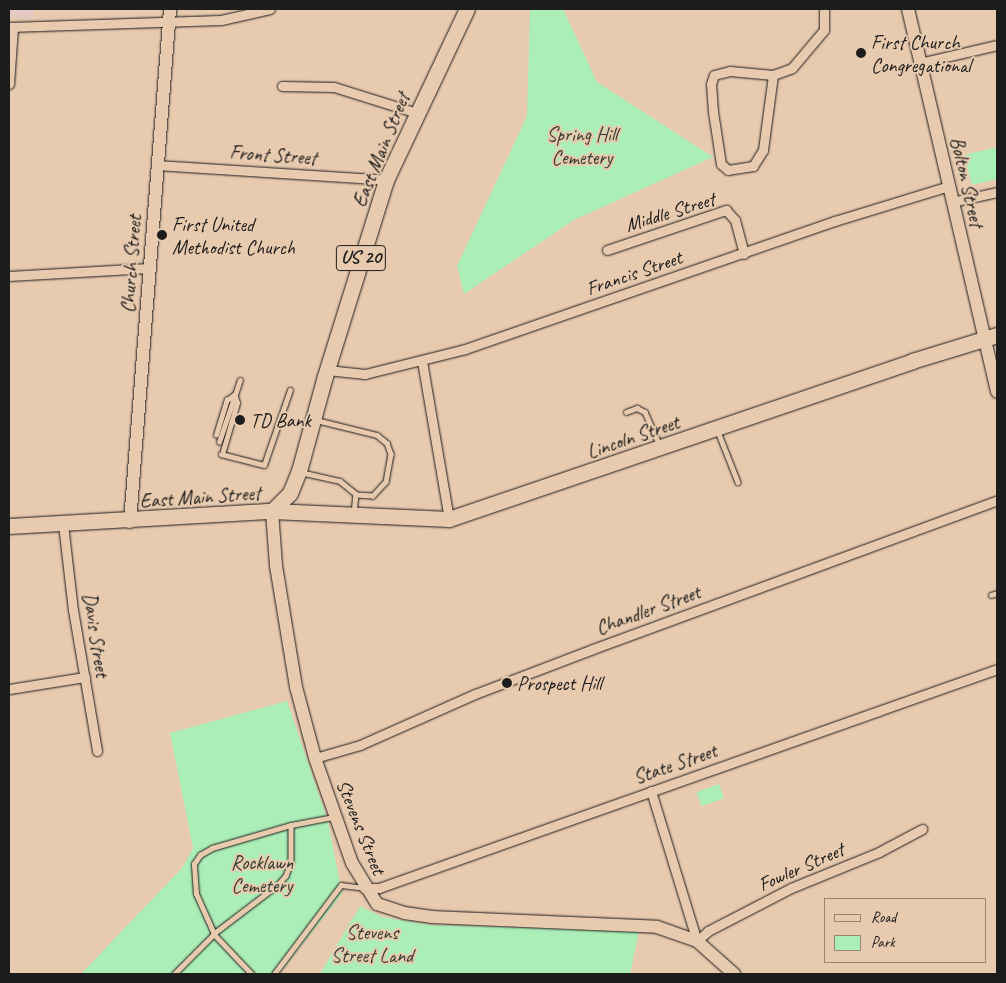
<!DOCTYPE html>
<style>
body{margin:0}
#map{position:relative;width:1006px;height:983px;overflow:hidden;background:#e8cbaf;font-family:Caveat,sans-serif}
div>[style]{position:absolute}
[style*='--x']{left:calc(var(--x)*1px);top:calc(var(--y)*1px);width:calc(var(--w)*1px);rotate:calc(var(--a)*1deg)}
.built>*{inset:0;background:#e6c8c2;transform-origin:0 0}
.green>*{inset:0;background:#aceeb8;transform-origin:0 0}
.roads{filter:drop-shadow(0 0 1px #1c1c1c) drop-shadow(0 0 1px #1c1c1c)}
.lane>*{height:4.5px;margin:-2.25px;padding:0 2.25px;transform-origin:2.25px;border-radius:2.25px;background:#e8cbaf}
.street>*{height:9px;margin:-4.5px;padding:0 4.5px;transform-origin:4.5px;border-radius:4.5px;background:#e8cbaf}
.secondary>*{height:12px;margin:-6px;padding:0 6px;transform-origin:6px;border-radius:6px;background:#e8cbaf}
.primary>*{height:15px;margin:-7.5px;padding:0 7.5px;transform-origin:7.5px;border-radius:7.5px;background:#e8cbaf}
.dots>*{width:14px;height:14px;translate:-50% -50%;box-sizing:border-box;border:2px solid #e8cbaf;border-radius:50%}
span{translate:-50% -50%;white-space:nowrap;text-align:center;line-height:1.15;-webkit-text-stroke:4px #e8cbaf;paint-order:stroke}
.shield-label span{padding:1px 4px;background:#e8cbaf;border:1px solid;border-radius:4px;-webkit-text-stroke-width:0}
.shield-label{font-size:19px;color:#1c1c1c;font-weight:700}
.poi-label{font-size:20px;color:#1c1c1c}
.left{translate:0 -50%;text-align:left}
.park-label{font-size:20px;color:#323c33}
.street-label{font-size:20px;color:#1c1c1c}
.frame{position:absolute;inset:0;border:10px solid #1c1c1c;pointer-events:none}
.legend{position:absolute;left:824px;top:898px;width:162px;height:65px;box-sizing:border-box;background:#e8cbaf;border:1px solid #968574;margin:0;padding:6px 9px;list-style:none;font-size:15px;color:#1c1c1c}
.legend li{display:flex;align-items:center;gap:10px;height:25px}
.legend b{width:25px;border:1px solid #968574}
</style>
<div id="map">
<div class="built">
<div style="left:9px;top:9px;width:25px;height:9px"></div>
</div>
<div class="green">
<div style="clip-path:polygon(530px 9px,563px 9px,597px 82px,713px 157px,574px 220px,464px 294px,457px 266px,527px 116px)"></div>
<div style="clip-path:polygon(997px 147px,997px 179px,972px 185px,964px 155px)"></div>
<div style="clip-path:polygon(287px 701px,328px 822px,342px 894px,279px 974px,81px 974px,182px 868px,193px 848px,170px 733px)"></div>
<div style="left:719px;top:784px;width:15px;height:24px;rotate:70deg"></div>
<div style="clip-path:polygon(360px 906px,382px 917px,430px 925px,639px 931px,630px 974px,320px 974px)"></div>
</div>
<div class="roads">
<div class="lane">
<div style="--x:626;--y:412;--w:12;--a:-20"></div>
<div style="--x:637;--y:408;--w:9;--a:27"></div>
<div style="--x:645;--y:412;--w:36;--a:66"></div>
<div style="--x:316;--y:420;--w:63;--a:13.8"></div>
<div style="--x:377;--y:435;--w:13;--a:39"></div>
<div style="--x:387;--y:443;--w:12;--a:70"></div>
<div style="--x:391;--y:454;--w:28;--a:100"></div>
<div style="--x:386;--y:482;--w:19;--a:133"></div>
<div style="--x:373;--y:496;--w:17;--a:-177"></div>
<div style="--x:717;--y:429;--w:57;--a:68.4"></div>
<div style="--x:216;--y:435;--w:37;--a:-73"></div>
<div style="--x:227;--y:400;--w:9;--a:-36"></div>
<div style="--x:219;--y:442;--w:65;--a:-71.3"></div>
<div style="--x:223;--y:451;--w:50;--a:-73.7"></div>
<div style="--x:237;--y:403;--w:6;--a:-108"></div>
<div style="--x:221;--y:454;--w:44;--a:14.3"></div>
<div style="--x:264;--y:465;--w:79;--a:-70.9"></div>
<div style="--x:300;--y:472;--w:41;--a:12.7"></div>
<div style="--x:340;--y:481;--w:21;--a:39"></div>
<div style="--x:356;--y:494;--w:18;--a:96"></div>
<div style="--x:991;--y:595;--w:6;--a:-18"></div>
<div style="--x:291;--y:825;--w:38;--a:90"></div>
<div style="--x:291;--y:863;--w:14;--a:111"></div>
<div style="--x:286;--y:876;--w:13;--a:132"></div>
<div style="--x:277;--y:886;--w:79;--a:142.7"></div>
<div style="--x:214;--y:934;--w:44;--a:-114.2"></div>
<div style="--x:196;--y:894;--w:30;--a:-94"></div>
<div style="--x:194;--y:864;--w:11;--a:-56"></div>
<div style="--x:200;--y:855;--w:14;--a:-30"></div>
<div style="--x:212;--y:848;--w:82;--a:-16.2"></div>
<div style="--x:291;--y:825;--w:43;--a:-10.8"></div>
<div style="--x:174;--y:974;--w:57;--a:-45"></div>
<div style="--x:214;--y:934;--w:55;--a:46.5"></div>
<div style="--x:274;--y:974;--w:111;--a:-53"></div>
<div style="--x:341;--y:885;--w:23;--a:7"></div>
</div>
<div class="street">
<div style="--x:9;--y:27;--w:212;--a:-1.9"></div>
<div style="--x:221;--y:20;--w:50;--a:-12.7"></div>
<div style="--x:919;--y:63;--w:80;--a:-13"></div>
<div style="--x:773;--y:75;--w:76;--a:97.6"></div>
<div style="--x:763;--y:150;--w:19;--a:122"></div>
<div style="--x:753;--y:166;--w:25;--a:171"></div>
<div style="--x:728;--y:170;--w:9;--a:-139"></div>
<div style="--x:721;--y:164;--w:53;--a:-98.7"></div>
<div style="--x:713;--y:112;--w:28;--a:-94"></div>
<div style="--x:711;--y:84;--w:9;--a:-72"></div>
<div style="--x:714;--y:75;--w:16;--a:-14"></div>
<div style="--x:730;--y:71;--w:43;--a:5.3"></div>
<div style="--x:773;--y:75;--w:20;--a:-20"></div>
<div style="--x:792;--y:68;--w:50;--a:-49.9"></div>
<div style="--x:824;--y:30;--w:21;--a:-90"></div>
<div style="--x:9;--y:84;--w:57;--a:-86"></div>
<div style="--x:282;--y:86;--w:52;--a:1.1"></div>
<div style="--x:334;--y:87;--w:87;--a:17.4"></div>
<div style="--x:157;--y:165;--w:229;--a:3.7"></div>
<div style="--x:952;--y:202;--w:46;--a:-12.5"></div>
<div style="--x:607;--y:250;--w:126;--a:-18.6"></div>
<div style="--x:726;--y:210;--w:13;--a:48"></div>
<div style="--x:735;--y:220;--w:35;--a:75"></div>
<div style="--x:9;--y:276;--w:140;--a:-3.3"></div>
<div style="--x:422;--y:361;--w:160;--a:80.3"></div>
<div style="--x:327;--y:370;--w:38;--a:6"></div>
<div style="--x:365;--y:374;--w:103;--a:-14"></div>
<div style="--x:465;--y:349;--w:392;--a:-19.1"></div>
<div style="--x:835;--y:221;--w:119;--a:-17.1"></div>
<div style="--x:63;--y:524;--w:87;--a:83.4"></div>
<div style="--x:73;--y:610;--w:143;--a:80.3"></div>
<div style="--x:9;--y:689;--w:77;--a:-9"></div>
<div style="--x:315;--y:758;--w:47;--a:-16.1"></div>
<div style="--x:360;--y:745;--w:126;--a:-23.9"></div>
<div style="--x:475;--y:694;--w:126;--a:-20.9"></div>
<div style="--x:593;--y:649;--w:431;--a:-20.2"></div>
<div style="--x:651;--y:791;--w:157;--a:73"></div>
<div style="--x:697;--y:941;--w:15;--a:-42"></div>
<div style="--x:708;--y:931;--w:93;--a:-27.4"></div>
<div style="--x:791;--y:888;--w:95;--a:-22.2"></div>
<div style="--x:879;--y:852;--w:49;--a:-28.1"></div>
<div style="--x:364;--y:888;--w:15;--a:0"></div>
<div style="--x:379;--y:888;--w:656;--a:-19.51"></div>
</div>
<div class="secondary">
<div style="--x:908;--y:9;--w:393;--a:76.9"></div>
<div style="--x:272;--y:511;--w:55;--a:85.8"></div>
<div style="--x:276;--y:566;--w:123;--a:80.6"></div>
<div style="--x:296;--y:687;--w:73;--a:75"></div>
<div style="--x:315;--y:758;--w:111;--a:70.6"></div>
<div style="--x:352;--y:863;--w:48;--a:58.6"></div>
<div style="--x:377;--y:904;--w:28;--a:18"></div>
<div style="--x:404;--y:913;--w:27;--a:8"></div>
<div style="--x:431;--y:917;--w:226;--a:2.5"></div>
<div style="--x:657;--y:927;--w:42;--a:19.3"></div>
<div style="--x:697;--y:941;--w:50;--a:41.7"></div>
<div style="--x:130;--y:522;--w:515;--a:-85.54"></div>
</div>
<div class="primary">
<div style="--x:272;--y:511;--w:25;--a:-45"></div>
<div style="--x:290;--y:493;--w:24;--a:-68"></div>
<div style="--x:299;--y:471;--w:98;--a:-74.7"></div>
<div style="--x:325;--y:376;--w:205;--a:-72.7"></div>
<div style="--x:386;--y:180;--w:189;--a:-64.7"></div>
<div style="--x:9;--y:526;--w:263;--a:-3.3"></div>
<div style="--x:272;--y:511;--w:177;--a:2.6"></div>
<div style="--x:449;--y:519;--w:489;--a:-18.8"></div>
<div style="--x:912;--y:361;--w:89;--a:-17"></div>
</div>
</div>
<div class="dots">
<div style="left:861px;top:53px;background:#1c1c1c"></div>
<div style="left:162px;top:235px;background:#1c1c1c"></div>
<div style="left:240px;top:420px;background:#1c1c1c"></div>
<div style="left:507px;top:683px;background:#1c1c1c"></div>
</div>
<div class="shield-label">
<span style="left:361px;top:258px">US 20</span>
</div>
<div class="poi-label">
<span class="left" style="left:871px;top:54px">First Church<br>Congregational</span>
<span class="left" style="left:172px;top:236px">First United<br>Methodist Church</span>
<span class="left" style="left:250px;top:420px">TD Bank</span>
<span class="left" style="left:517px;top:683px">Prospect Hill</span>
</div>
<div class="park-label">
<span style="left:582px;top:146px">Spring Hill<br>Cemetery</span>
<span style="left:262px;top:874px">Rocklawn<br>Cemetery</span>
<span style="left:372px;top:944px">Stevens<br>Street Land</span>
</div>
<div class="street-label">
<span style="left:381px;top:150px;rotate:-68deg">East Main Street</span>
<span style="left:273px;top:155px;rotate:4deg">Front Street</span>
<span style="left:967px;top:182px;rotate:77deg">Bolton Street</span>
<span style="left:670px;top:212px;rotate:-17deg">Middle Street</span>
<span style="left:131px;top:264px;rotate:-86deg">Church Street</span>
<span style="left:634px;top:273px;rotate:-19deg">Francis Street</span>
<span style="left:633px;top:437px;rotate:-19deg">Lincoln Street</span>
<span style="left:200px;top:497px;rotate:-4deg">East Main Street</span>
<span style="left:648px;top:610px;rotate:-20deg">Chandler Street</span>
<span style="left:96px;top:635px;rotate:81deg">Davis Street</span>
<span style="left:675px;top:764px;rotate:-19deg">State Street</span>
<span style="left:361px;top:827px;rotate:68deg">Stevens Street</span>
<span style="left:801px;top:867px;rotate:-24deg">Fowler Street</span>
</div>
<div class="frame"></div>
<ul class="legend">
<li><b style="height:6px;background:#e8cbaf"></b>Road</li>
<li><b style="height:14px;background:#aceeb8"></b>Park</li>
</ul>
</div>
